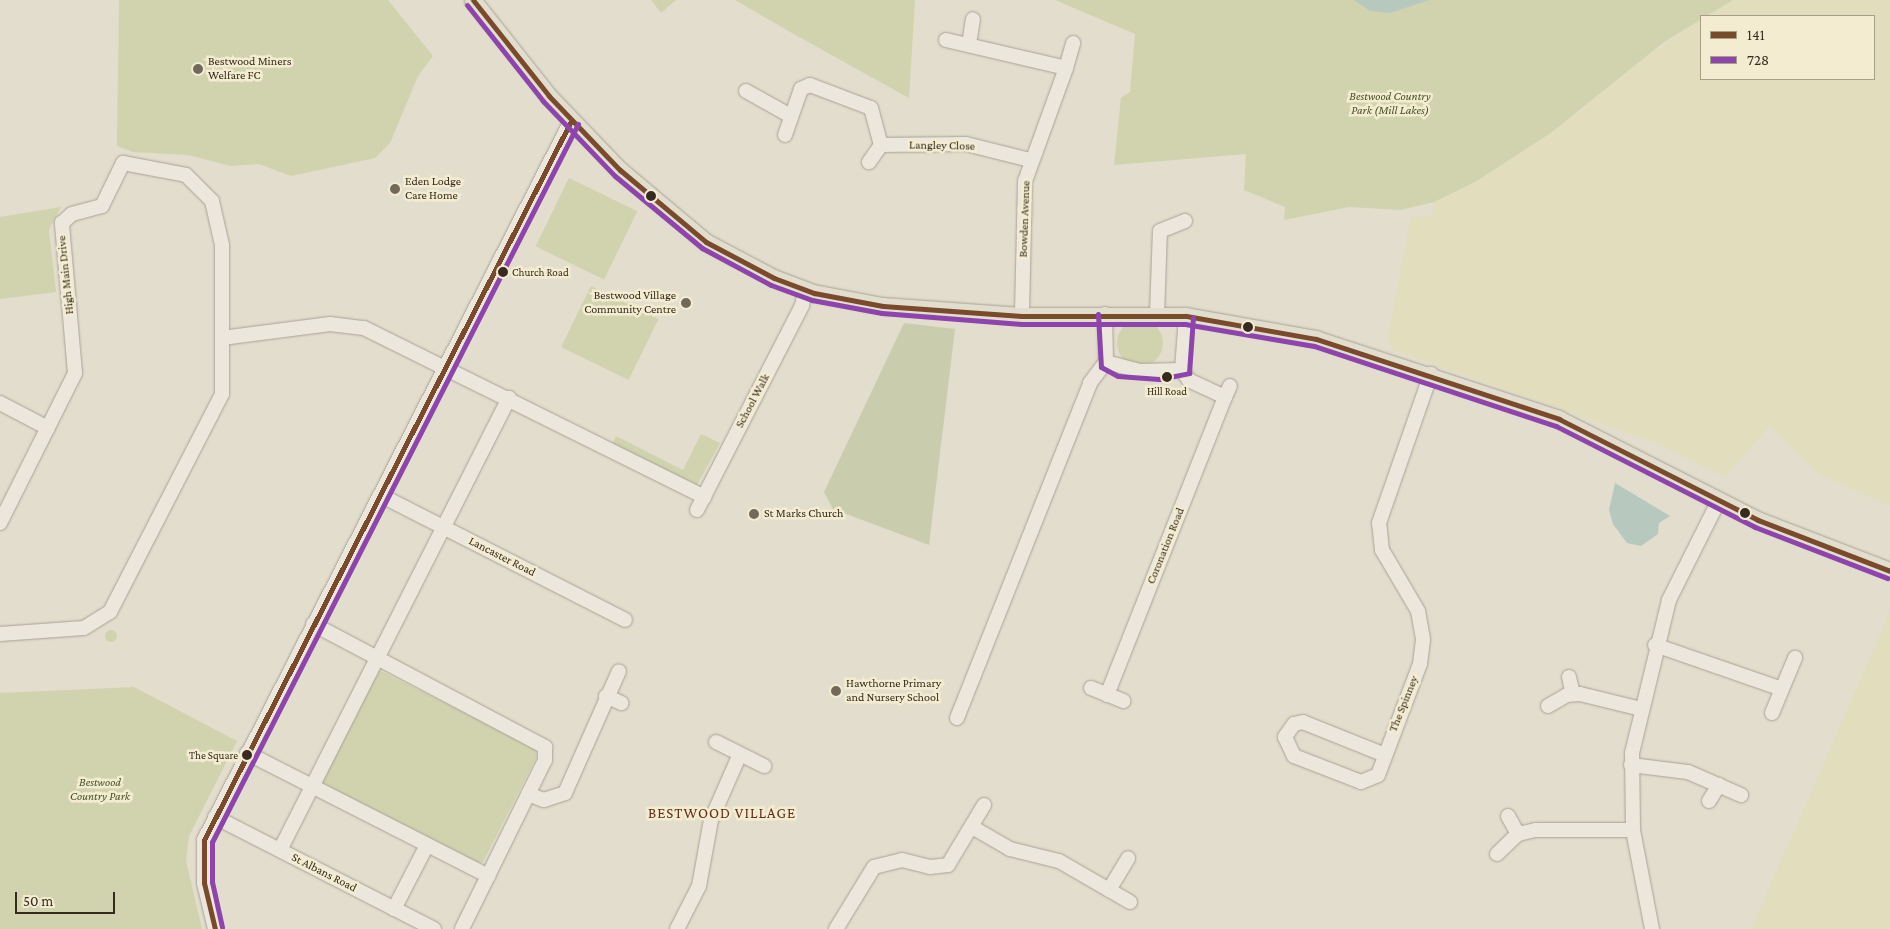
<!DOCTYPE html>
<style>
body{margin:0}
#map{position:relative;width:1890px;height:929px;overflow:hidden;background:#e2ddcc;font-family:"Crimson Pro",serif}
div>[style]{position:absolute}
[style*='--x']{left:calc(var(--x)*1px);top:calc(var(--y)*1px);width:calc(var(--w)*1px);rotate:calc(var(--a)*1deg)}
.farmland>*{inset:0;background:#e2ddbd}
.green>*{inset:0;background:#d0d3ae;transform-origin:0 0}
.round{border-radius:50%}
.cemetery>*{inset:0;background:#caccae}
.water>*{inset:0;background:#b7c8bf}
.roads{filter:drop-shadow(0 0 1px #a8a295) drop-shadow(0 0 1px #a8a295)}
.minor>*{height:14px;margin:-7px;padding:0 7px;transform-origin:7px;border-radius:7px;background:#ebe7dd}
.major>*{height:16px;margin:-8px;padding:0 8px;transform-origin:8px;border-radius:8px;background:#e2decf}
.bus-1>*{height:5px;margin:-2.5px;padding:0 2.5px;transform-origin:2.5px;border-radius:2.5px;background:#7a4b2a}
.bus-2>*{height:5px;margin:-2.5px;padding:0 2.5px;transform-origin:2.5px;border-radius:2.5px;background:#8e44ad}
.dots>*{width:14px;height:14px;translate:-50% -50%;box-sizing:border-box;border:2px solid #f4ecd1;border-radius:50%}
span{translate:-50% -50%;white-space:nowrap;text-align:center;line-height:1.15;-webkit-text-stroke:5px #f4ecd1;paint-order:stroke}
.bus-label{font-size:11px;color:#362b1e}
.left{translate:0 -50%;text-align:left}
.right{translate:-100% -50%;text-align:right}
.poi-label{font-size:12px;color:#362b1e}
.park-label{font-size:12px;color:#445225;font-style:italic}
.street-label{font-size:12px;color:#362b1e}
.quarter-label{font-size:15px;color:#61301e;letter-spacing:1px}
.legend{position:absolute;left:1700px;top:15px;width:175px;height:65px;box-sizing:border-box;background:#f4ecd1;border:1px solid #a89f89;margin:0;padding:6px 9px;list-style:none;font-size:15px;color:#362b1e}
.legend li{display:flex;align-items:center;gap:10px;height:25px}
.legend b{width:25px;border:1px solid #a89f89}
.scale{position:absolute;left:15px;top:892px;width:100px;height:22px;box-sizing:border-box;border:2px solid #362b1e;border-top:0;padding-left:6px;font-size:15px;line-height:18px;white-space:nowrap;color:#362b1e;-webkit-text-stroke:4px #f4ecd1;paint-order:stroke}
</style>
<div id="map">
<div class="farmland">
<div style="clip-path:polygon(1733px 0,1890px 0,1890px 506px,1819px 474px,1769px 426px,1725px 477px,1654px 442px,1393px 350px,1387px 339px,1411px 217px,1432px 216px,1434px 202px,1475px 182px,1582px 110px,1608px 83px,1701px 19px,1701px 79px,1874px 79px,1874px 16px,1707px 16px)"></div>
<div style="clip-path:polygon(1890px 612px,1890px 929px,1751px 929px)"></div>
</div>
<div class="green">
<div style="clip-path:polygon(119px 0,388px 0,433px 56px,418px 76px,390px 143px,375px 158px,291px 176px,259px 164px,231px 166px,188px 155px,133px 152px,117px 146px)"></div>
<div style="clip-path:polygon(651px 0,676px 0,661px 13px)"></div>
<div style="clip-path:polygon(735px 0,915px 0,909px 98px,792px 33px)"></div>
<div style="clip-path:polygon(1055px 0,1733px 0,1664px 42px,1552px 132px,1475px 182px,1434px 202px,1401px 210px,1349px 207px,1284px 220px,1285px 207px,1244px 190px,1246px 154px,1114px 165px,1121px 98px,1130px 92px,1135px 34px)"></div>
<div style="left:569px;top:178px;width:76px;height:76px;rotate:26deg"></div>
<div style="clip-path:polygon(61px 207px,49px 230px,56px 292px,0 299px,0 217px)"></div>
<div style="left:591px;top:286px;width:75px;height:68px;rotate:26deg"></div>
<div class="round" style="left:1117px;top:320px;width:46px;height:46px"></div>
<div style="clip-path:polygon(701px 434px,720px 443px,697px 485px,612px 445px,616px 436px,683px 470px)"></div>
<div class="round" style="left:105px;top:630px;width:12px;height:12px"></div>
<div style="clip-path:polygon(377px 669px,535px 748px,537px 756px,483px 862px,474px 863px,322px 786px,320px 779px)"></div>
<div style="clip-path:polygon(134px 687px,237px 741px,189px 836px,186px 861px,202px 929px,0 929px,0 693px)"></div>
</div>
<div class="cemetery">
<div style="clip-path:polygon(904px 323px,955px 329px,929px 545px,833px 509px,824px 492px)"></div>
</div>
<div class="water">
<div style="clip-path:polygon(1354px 0,1429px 0,1390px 13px,1370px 11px)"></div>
<div style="clip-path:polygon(1615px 483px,1670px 516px,1659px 523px,1658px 534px,1641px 546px,1627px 543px,1613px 524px,1609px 510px)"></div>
</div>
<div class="roads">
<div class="minor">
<div style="--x:946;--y:40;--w:123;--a:13.1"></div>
<div style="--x:1066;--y:68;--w:120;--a:109.9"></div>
<div style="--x:1025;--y:181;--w:135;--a:91.3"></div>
<div style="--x:969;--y:44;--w:25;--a:-81"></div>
<div style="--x:1066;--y:68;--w:26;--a:-74"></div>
<div style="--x:746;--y:91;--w:51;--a:29.1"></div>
<div style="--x:785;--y:135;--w:49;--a:-70.8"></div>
<div style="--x:801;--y:89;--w:10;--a:-24"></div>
<div style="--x:810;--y:85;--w:65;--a:20.7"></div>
<div style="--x:871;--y:108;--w:38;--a:75"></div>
<div style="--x:881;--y:145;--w:21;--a:125"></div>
<div style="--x:881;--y:145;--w:85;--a:-0.7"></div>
<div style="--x:966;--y:144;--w:66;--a:14"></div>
<div style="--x:1157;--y:315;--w:84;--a:-88"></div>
<div style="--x:1160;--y:231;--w:27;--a:-22"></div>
<div style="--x:1106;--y:362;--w:34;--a:15"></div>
<div style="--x:1139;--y:371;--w:43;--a:-1.3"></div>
<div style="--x:1225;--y:397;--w:12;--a:-66"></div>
<div style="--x:0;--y:403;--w:54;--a:27.5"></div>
<div style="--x:380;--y:495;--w:275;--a:27"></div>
<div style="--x:697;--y:510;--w:229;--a:-62.8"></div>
<div style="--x:802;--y:306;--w:16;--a:-79"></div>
<div style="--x:0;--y:523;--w:168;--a:-63.4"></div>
<div style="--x:75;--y:373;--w:151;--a:-95"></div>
<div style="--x:62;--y:223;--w:13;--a:-42"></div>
<div style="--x:72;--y:214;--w:31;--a:-15"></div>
<div style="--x:102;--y:206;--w:48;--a:-64"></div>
<div style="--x:123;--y:163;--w:64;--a:10.8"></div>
<div style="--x:186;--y:175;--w:37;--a:45"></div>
<div style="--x:212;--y:201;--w:45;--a:77.2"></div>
<div style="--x:222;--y:245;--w:93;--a:90"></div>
<div style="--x:222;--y:338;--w:109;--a:-7.4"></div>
<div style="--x:330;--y:324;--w:34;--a:7"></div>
<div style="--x:364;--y:328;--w:380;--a:26.4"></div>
<div style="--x:313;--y:624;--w:263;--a:27.9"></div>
<div style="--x:545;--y:747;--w:13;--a:90"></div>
<div style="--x:545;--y:760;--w:188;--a:116.2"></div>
<div style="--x:0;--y:634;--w:84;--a:-4.1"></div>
<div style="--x:84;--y:628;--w:31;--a:-32"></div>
<div style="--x:110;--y:612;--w:245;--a:-62.8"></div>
<div style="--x:222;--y:394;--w:56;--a:-90"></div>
<div style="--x:1655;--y:645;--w:134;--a:19.1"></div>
<div style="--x:1569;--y:677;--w:17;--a:77"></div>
<div style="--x:1091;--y:688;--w:35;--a:22"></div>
<div style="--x:1107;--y:695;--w:321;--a:-68.4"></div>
<div style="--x:1225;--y:397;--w:40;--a:-155"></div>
<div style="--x:1189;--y:380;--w:12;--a:-125"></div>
<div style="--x:1182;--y:370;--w:54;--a:-85.8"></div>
<div style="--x:606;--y:696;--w:17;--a:25"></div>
<div style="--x:1548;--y:706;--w:22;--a:-30"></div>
<div style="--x:1567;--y:695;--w:13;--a:-4"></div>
<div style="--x:1580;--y:694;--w:63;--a:13.8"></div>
<div style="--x:1772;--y:713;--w:60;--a:-67.3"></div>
<div style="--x:957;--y:718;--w:360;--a:-68.3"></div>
<div style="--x:1090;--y:383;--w:26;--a:-53"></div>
<div style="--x:1106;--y:362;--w:48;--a:-91.2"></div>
<div style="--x:716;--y:742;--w:54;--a:26.6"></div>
<div style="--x:247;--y:753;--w:271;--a:27"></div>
<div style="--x:1385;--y:755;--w:88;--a:-158.1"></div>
<div style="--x:1303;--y:722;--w:9;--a:167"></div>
<div style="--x:1294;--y:724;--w:16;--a:125"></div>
<div style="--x:1285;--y:737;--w:21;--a:65"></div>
<div style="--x:1294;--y:756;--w:72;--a:21.2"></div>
<div style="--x:1361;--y:782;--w:18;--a:-22"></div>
<div style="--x:1378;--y:775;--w:119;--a:-69.3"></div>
<div style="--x:1420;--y:664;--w:25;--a:-83"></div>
<div style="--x:1423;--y:639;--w:28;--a:-100"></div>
<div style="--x:1418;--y:611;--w:71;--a:-120.5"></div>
<div style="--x:1382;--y:550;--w:27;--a:-96"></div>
<div style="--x:1379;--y:523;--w:158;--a:-70.8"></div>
<div style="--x:1631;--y:765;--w:57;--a:7"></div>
<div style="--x:1688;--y:772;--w:58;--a:23.5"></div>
<div style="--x:528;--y:794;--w:17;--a:21"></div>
<div style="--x:544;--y:800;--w:22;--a:-18"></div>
<div style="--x:565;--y:793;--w:133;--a:-66.1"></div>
<div style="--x:1709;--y:801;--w:19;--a:-58"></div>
<div style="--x:1508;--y:816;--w:21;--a:61"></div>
<div style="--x:215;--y:817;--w:246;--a:27.1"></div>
<div style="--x:972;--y:827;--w:44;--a:30.1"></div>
<div style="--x:1010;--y:849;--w:50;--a:13.8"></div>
<div style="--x:1059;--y:861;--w:82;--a:30"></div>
<div style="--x:280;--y:850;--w:507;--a:-63.13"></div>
<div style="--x:1497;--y:854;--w:29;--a:-44"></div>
<div style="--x:1518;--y:834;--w:18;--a:-13"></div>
<div style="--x:1536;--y:830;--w:97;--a:0"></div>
<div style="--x:1109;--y:890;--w:37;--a:-59"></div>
<div style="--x:394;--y:909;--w:72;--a:-62.7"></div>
<div style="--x:215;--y:929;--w:47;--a:-103.4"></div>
<div style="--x:204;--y:883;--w:43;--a:-90"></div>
<div style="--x:204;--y:840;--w:807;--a:-62.96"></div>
<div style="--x:677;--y:929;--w:48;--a:-62.9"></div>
<div style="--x:699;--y:886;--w:67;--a:-79.7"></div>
<div style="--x:711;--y:820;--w:72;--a:-66.3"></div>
<div style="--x:836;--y:929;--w:73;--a:-58.5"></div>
<div style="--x:874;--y:867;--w:29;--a:-14"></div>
<div style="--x:902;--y:860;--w:29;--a:14"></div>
<div style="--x:930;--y:867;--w:18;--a:-6"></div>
<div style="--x:948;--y:865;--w:70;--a:-59"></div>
<div style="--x:1652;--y:929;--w:101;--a:-100.9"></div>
<div style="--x:1633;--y:830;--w:77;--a:-90.7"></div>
<div style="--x:1632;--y:753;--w:157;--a:-76.4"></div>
<div style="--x:1669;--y:600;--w:112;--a:-63.4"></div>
</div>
<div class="major">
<div style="--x:473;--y:0;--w:122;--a:51.6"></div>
<div style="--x:549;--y:96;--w:103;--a:46.2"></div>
<div style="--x:620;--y:170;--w:112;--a:39.9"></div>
<div style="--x:706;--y:242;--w:77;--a:27.9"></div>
<div style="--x:774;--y:278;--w:43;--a:20.6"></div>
<div style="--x:814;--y:293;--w:70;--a:10.7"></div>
<div style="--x:883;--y:306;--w:139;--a:4.1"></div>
<div style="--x:1022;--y:316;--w:164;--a:0"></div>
<div style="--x:1186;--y:316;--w:132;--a:10"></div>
<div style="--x:1316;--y:339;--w:256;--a:18.2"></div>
<div style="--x:1559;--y:419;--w:223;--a:26.9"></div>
<div style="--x:1758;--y:520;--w:142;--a:21.1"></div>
</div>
</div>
<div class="bus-1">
<div style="--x:473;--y:0;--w:122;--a:51.6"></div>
<div style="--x:549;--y:96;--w:103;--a:46.2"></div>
<div style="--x:620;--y:170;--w:112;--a:39.9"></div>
<div style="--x:706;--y:242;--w:77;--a:27.9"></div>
<div style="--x:774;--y:278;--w:43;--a:20.6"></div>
<div style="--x:814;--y:293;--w:70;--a:10.7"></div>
<div style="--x:883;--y:306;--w:139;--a:4.1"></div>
<div style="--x:1022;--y:316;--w:164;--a:0"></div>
<div style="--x:1186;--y:316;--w:132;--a:10"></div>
<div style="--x:1316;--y:339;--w:256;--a:18.2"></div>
<div style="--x:1559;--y:419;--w:223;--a:26.9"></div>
<div style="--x:1758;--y:520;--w:142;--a:21.1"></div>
<div style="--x:215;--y:929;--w:47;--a:-103.4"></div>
<div style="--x:204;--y:883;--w:43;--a:-90"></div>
<div style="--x:204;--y:840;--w:807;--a:-62.96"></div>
</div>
<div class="bus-2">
<div style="--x:467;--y:5;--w:122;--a:51.6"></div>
<div style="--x:543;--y:101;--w:104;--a:46.2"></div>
<div style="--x:615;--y:176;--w:113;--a:39.6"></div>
<div style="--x:702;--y:248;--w:78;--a:28.2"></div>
<div style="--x:771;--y:285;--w:44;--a:20.1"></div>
<div style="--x:812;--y:300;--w:71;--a:10.5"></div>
<div style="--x:882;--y:313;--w:140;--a:4.5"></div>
<div style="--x:1022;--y:324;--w:163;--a:0"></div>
<div style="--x:1185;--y:324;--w:131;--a:9.7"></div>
<div style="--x:1314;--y:346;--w:255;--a:18.3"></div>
<div style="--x:1556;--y:426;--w:223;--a:26.9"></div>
<div style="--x:1755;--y:527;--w:142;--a:21.1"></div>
<div style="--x:1098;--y:314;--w:53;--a:86.8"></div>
<div style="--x:1101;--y:367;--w:19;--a:28"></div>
<div style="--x:1118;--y:376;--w:41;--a:4.2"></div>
<div style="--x:1159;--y:379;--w:31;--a:-11"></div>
<div style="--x:1189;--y:373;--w:56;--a:-85.9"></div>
<div style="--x:222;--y:927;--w:46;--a:-102.5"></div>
<div style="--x:212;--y:882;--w:40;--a:-90"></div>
<div style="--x:212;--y:842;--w:806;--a:-62.99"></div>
</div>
<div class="dots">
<div style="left:198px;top:69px;background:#72695b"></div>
<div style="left:395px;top:189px;background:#72695b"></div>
<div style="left:651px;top:196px;background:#362b1e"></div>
<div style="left:503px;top:272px;background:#362b1e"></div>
<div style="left:686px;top:303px;background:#72695b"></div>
<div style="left:1248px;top:327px;background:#362b1e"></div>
<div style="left:1167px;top:377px;background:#362b1e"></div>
<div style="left:1745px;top:513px;background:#362b1e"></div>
<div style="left:754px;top:514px;background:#72695b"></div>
<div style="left:836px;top:691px;background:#72695b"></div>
<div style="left:247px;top:755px;background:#362b1e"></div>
</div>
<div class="bus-label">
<span class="left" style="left:512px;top:272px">Church Road</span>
<span style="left:1167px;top:391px">Hill Road</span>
<span class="right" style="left:238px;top:755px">The Square</span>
</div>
<div class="poi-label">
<span class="left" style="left:208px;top:69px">Bestwood Miners<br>Welfare FC</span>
<span class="left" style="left:405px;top:189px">Eden Lodge<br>Care Home</span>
<span class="right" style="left:676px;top:303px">Bestwood Village<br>Community Centre</span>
<span class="left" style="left:764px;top:514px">St Marks Church</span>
<span class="left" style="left:846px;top:691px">Hawthorne Primary<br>and Nursery School</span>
</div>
<div class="park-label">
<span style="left:1390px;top:104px">Bestwood Country<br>Park (Mill Lakes)</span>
<span style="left:100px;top:790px">Bestwood<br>Country Park</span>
</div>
<div class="street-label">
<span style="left:942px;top:146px;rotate:1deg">Langley Close</span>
<span style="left:1025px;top:219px;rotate:-88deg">Bowden Avenue</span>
<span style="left:66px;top:275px;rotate:-96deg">High Main Drive</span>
<span style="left:753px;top:401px;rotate:-62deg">School Walk</span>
<span style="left:1166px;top:546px;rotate:-68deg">Coronation Road</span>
<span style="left:502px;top:557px;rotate:27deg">Lancaster Road</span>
<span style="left:1404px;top:704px;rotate:-68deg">The Spinney</span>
<span style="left:324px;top:873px;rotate:27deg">St Albans Road</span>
</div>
<div class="quarter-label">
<span style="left:722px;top:814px">BESTWOOD VILLAGE</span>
</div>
<ul class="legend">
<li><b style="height:6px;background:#7a4b2a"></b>141</li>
<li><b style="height:6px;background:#8e44ad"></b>728</li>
</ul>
<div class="scale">50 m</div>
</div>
